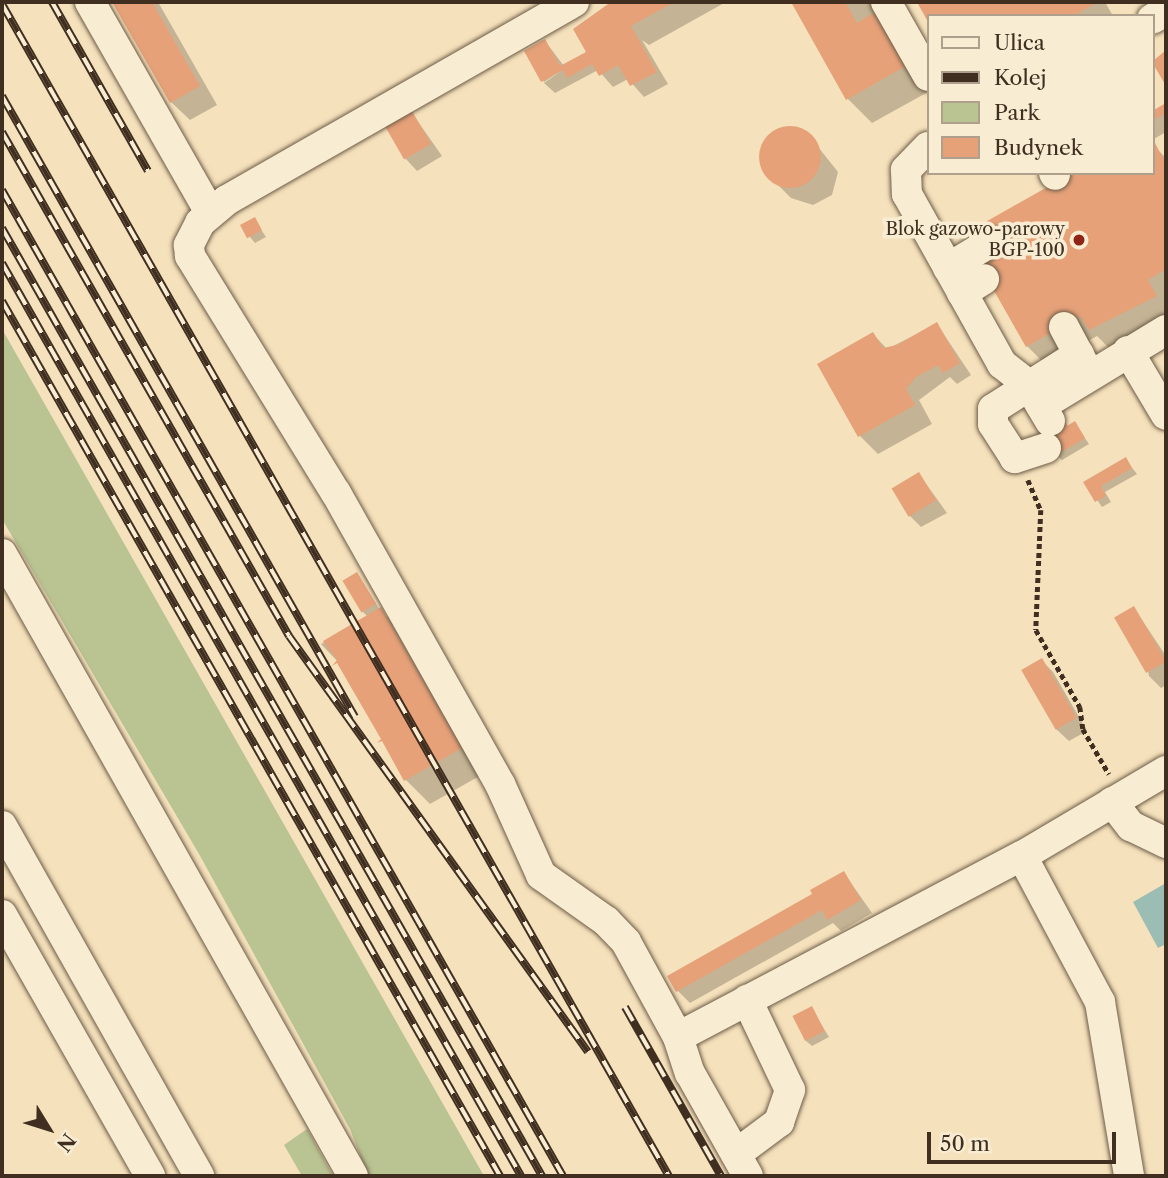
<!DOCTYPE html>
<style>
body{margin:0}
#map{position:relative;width:1168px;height:1178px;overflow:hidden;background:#f5e1bb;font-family:"Libre Caslon Text",serif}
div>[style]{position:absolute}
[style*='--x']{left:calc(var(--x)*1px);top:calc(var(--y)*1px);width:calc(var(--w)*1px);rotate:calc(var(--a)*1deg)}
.green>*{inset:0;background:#bac392}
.water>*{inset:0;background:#9cbdb3}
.shadow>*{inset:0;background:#0003}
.building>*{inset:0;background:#e6a179;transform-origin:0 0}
.round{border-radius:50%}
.path>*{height:4.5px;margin-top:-2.25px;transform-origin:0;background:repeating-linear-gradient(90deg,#402f21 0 5px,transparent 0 8.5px)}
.roads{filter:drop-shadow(0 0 2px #6d5c48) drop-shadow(0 0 2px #6d5c48)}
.minor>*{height:30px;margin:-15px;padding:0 15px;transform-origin:15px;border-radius:15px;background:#f8ecd3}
.rail>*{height:8px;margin-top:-4px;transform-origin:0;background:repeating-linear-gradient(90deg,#f8ecd3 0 16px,#402f21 0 32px);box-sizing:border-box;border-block:2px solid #402f21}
.dots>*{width:19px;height:19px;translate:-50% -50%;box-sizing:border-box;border:4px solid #f8ecd3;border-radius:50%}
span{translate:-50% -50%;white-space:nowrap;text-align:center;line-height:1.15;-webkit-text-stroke:7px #f8ecd3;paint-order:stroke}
.poi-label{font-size:18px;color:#402f21}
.right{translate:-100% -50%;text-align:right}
.frame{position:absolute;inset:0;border:4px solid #402f21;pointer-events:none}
.legend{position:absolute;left:927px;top:14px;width:228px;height:161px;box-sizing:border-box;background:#f8ecd3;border:2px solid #aea08c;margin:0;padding:9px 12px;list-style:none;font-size:21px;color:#402f21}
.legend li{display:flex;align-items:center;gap:14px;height:35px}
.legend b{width:35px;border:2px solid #aea08c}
.north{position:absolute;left:14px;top:1094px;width:70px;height:70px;-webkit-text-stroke:5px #f8ecd3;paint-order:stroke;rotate:128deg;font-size:19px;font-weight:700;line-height:28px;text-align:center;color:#402f21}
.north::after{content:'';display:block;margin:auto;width:24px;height:32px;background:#402f21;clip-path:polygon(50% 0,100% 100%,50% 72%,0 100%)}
.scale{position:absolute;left:927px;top:1132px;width:189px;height:32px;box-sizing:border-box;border:4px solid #402f21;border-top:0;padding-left:9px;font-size:21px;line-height:24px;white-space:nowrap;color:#402f21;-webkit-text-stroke:5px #f8ecd3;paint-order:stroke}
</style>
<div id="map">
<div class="green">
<div style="clip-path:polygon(2px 329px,484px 1176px,368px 1176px,350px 1129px,199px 854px,2px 519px)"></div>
<div style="clip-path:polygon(307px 1129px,333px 1176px,302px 1176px,284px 1145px)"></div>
</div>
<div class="water">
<div style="clip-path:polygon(1166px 883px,1166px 944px,1158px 948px,1133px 902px)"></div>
</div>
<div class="shadow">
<div style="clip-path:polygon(114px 2px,158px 2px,217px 105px,190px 120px,171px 102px)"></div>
<div style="clip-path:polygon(615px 2px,619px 5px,726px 2px,649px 45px,642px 40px,668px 84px,644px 97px,628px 79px,613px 87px,598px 70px,555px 93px,544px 83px,569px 65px,544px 82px,526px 52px,545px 41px,564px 66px,585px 54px,591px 60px,575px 30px)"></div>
<div style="clip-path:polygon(793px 2px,878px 2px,928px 92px,872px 123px,848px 99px)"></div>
<div style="clip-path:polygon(919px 2px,1105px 2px,1113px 16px,928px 18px)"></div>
<div style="clip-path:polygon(1166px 105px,1166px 132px,1152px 140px,1152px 113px)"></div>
<div style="clip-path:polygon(412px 113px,442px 156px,417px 171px,405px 158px)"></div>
<div style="clip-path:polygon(787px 128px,807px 133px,838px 172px,832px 195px,813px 205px,791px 198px,772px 179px,761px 158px,769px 137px)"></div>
<div style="clip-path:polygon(1154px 146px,1166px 158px,1166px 319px,1109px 348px,1097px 336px,1046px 365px,1027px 346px,983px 267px,1152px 173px)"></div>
<div style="clip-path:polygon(254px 219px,266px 237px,255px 243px,250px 237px)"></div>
<div style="clip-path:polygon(937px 324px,971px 375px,957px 384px,950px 377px,919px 400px,932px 424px,878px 454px,860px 436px,873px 334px,887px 349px)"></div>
<div style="clip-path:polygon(1062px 419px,1069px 427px,1075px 424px,1089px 444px,1062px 460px,1056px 455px)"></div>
<div style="clip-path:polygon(1126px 460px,1137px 474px,1105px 492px,1111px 502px,1102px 507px,1085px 482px)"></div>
<div style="clip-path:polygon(919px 474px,947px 513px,921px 527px,909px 515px)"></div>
<div style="clip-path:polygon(357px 574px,380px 610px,405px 633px,483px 774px,430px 804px,406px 780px,341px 665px,321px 644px,368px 617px,362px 611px)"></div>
<div style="clip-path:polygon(1134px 608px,1166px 656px,1166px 685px,1161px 688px,1149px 676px)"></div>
<div style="clip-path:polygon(1041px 660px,1053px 672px,1087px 731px,1069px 741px,1056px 729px)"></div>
<div style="clip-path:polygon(844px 873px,872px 913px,841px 931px,833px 923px,690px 1003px,678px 991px,670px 977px,815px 894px)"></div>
<div style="clip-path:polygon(811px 1008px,829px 1037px,812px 1046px,806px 1041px)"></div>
</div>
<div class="building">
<div style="clip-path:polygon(112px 2px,152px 2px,200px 86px,170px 103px)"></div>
<div style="clip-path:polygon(611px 2px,674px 2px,631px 26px,657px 72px,630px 86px,618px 65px,599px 76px,592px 64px,567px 78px,563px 70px,541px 82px,524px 51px,545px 39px,560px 66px,586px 52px,573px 29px)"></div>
<div style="clip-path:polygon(791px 2px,845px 2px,857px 23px,875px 12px,906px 66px,846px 100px)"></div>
<div style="clip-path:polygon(917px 2px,1098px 2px,1073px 16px,928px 16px,928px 22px)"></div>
<div style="clip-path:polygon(1166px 50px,1166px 86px,1152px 62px)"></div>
<div style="clip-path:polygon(1166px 103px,1166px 113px,1152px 121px,1152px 111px)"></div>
<div style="left:412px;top:111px;width:38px;height:31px;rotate:60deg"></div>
<div class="round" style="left:759px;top:126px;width:62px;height:62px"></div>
<div style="clip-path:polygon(1155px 143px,1166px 164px,1166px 269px,1148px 280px,1157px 296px,1089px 330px,1080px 316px,1026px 347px,980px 266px,1000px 255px,982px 224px,1072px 173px,1152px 173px)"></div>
<div style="left:255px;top:217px;width:15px;height:17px;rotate:62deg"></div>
<div style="clip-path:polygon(937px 322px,960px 363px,943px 373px,938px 365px,916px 377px,906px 389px,915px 405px,858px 437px,817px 364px,873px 332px,883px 348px,897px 345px)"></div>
<div style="clip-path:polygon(1063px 417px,1067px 426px,1075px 421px,1085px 438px,1055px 456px,1045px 439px)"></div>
<div style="clip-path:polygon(1126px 457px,1132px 468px,1101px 486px,1106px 496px,1095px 502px,1083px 482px)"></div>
<div style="left:919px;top:472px;width:33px;height:32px;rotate:59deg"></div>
<div style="left:357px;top:572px;width:37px;height:17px;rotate:59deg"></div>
<div style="left:1134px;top:606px;width:64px;height:23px;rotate:60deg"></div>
<div style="clip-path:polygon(381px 607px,462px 748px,404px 781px,382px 741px,377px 743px,381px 739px,337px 663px,332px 666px,337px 660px,323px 641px)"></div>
<div style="left:1042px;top:658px;width:69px;height:24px;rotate:60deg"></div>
<div style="clip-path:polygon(844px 871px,861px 900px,827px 920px,822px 910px,676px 992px,667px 976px,812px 894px,810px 890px)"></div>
<div style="left:812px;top:1006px;width:28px;height:22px;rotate:63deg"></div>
</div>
<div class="path">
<div style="--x:1028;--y:480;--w:33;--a:67"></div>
<div style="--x:1041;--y:510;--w:120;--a:92.4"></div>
<div style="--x:1036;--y:630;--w:89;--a:60.3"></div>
<div style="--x:1080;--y:707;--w:22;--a:82"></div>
<div style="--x:1083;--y:729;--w:52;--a:60"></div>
</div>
<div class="roads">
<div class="minor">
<div style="--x:90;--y:2;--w:242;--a:60.3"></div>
<div style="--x:574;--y:2;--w:400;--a:150.3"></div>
<div style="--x:227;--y:200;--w:35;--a:140"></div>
<div style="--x:200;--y:223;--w:25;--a:117"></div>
<div style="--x:189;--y:245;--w:11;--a:85"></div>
<div style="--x:190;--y:256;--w:278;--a:58.4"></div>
<div style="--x:336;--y:493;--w:334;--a:60.6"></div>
<div style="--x:500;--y:784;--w:100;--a:65.7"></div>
<div style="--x:541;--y:875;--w:80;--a:35.3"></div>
<div style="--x:606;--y:921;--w:29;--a:46"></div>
<div style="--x:626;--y:942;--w:108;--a:61.3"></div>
<div style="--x:678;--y:1037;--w:38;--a:72"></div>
<div style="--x:690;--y:1073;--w:118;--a:60.6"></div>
<div style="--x:886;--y:2;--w:85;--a:60.4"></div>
<div style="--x:1152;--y:19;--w:16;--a:-30"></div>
<div style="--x:928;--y:147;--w:32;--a:134"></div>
<div style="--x:906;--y:170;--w:24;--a:88"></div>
<div style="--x:907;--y:194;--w:195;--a:60.8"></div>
<div style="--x:1002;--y:364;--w:33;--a:38"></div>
<div style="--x:1028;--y:384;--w:43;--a:59.3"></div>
<div style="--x:1054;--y:173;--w:2;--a:63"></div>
<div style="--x:948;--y:268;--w:50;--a:-31.2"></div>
<div style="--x:962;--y:293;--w:26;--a:-32"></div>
<div style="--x:1064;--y:327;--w:49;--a:61.9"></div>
<div style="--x:1128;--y:351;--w:74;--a:59.3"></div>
<div style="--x:1041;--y:406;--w:146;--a:-31.3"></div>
<div style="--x:1046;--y:448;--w:33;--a:162"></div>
<div style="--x:1015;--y:458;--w:40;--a:-122.9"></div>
<div style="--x:993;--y:424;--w:15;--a:-90"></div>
<div style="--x:993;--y:409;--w:102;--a:-32.6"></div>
<div style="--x:2;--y:554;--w:714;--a:60.56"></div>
<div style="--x:1112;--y:802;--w:31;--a:52"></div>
<div style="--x:1131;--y:826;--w:39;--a:26"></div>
<div style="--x:2;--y:826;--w:402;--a:60.6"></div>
<div style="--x:1022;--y:856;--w:166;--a:61.9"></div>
<div style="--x:1100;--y:1002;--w:176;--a:80.5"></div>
<div style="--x:2;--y:915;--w:300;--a:60.4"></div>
<div style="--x:678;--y:1037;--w:389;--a:-27.8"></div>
<div style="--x:1022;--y:856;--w:167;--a:-30.6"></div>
<div style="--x:736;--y:1154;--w:54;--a:-36.7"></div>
<div style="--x:779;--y:1122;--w:34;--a:-71"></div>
<div style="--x:790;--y:1090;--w:100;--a:-115.5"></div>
</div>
</div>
<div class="rail">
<div style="--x:52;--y:2;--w:194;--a:60.4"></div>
<div style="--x:2;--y:4;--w:1349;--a:60.36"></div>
<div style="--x:2;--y:96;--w:714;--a:60.38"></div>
<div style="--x:2;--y:132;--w:580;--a:60.34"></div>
<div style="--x:289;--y:636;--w:512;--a:54.29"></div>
<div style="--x:2;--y:190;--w:1134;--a:60.36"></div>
<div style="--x:2;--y:228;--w:1091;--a:60.33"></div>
<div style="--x:2;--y:263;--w:1050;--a:60.38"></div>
<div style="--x:2;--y:301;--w:1007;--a:60.35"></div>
<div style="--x:625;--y:1007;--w:194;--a:60.4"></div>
</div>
<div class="dots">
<div style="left:1079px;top:240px;background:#8f2418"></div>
</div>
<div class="poi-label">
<span class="right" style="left:1065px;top:240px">Blok gazowo-parowy<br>BGP-100</span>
</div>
<div class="frame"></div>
<ul class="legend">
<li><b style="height:9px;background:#f8ecd3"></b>Ulica</li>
<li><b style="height:9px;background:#402f21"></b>Kolej</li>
<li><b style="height:19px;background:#bac392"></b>Park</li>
<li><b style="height:19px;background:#e6a179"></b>Budynek</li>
</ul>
<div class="north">N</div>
<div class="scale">50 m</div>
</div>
